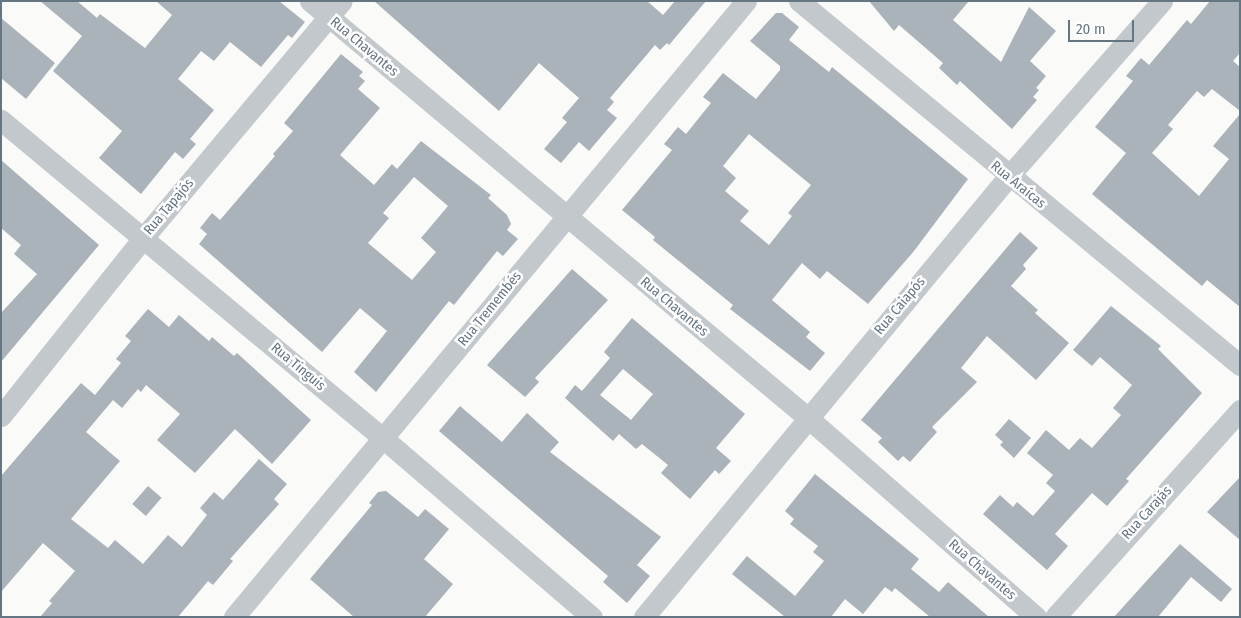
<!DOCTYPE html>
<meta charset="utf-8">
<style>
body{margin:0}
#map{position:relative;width:1241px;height:618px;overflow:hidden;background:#fafaf8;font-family:"Fira Sans Condensed",sans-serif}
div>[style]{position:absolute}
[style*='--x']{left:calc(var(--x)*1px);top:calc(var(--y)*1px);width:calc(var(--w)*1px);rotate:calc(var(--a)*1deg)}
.building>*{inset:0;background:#aab3b9;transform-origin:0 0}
.street>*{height:21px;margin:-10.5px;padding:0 10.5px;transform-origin:10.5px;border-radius:10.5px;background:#c3c8cc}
span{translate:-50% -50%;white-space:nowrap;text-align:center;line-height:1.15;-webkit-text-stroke:5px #fff;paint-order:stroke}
.street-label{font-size:14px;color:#657683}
.frame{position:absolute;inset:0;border:2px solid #657683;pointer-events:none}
.scale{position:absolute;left:1068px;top:20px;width:66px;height:22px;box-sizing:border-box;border:2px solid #657683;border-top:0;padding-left:6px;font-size:15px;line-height:18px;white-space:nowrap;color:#657683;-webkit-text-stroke:4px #fff;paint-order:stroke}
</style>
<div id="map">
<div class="building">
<div style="clip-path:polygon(40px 1px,77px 1px,97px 18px,100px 14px,145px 48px,172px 15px,156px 1px,279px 1px,305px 22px,292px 38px,288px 35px,261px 67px,230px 42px,214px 61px,201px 51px,178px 79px,214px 110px,190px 139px,196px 144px,183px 159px,175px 152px,141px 194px,99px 158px,122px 131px,53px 71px,82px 36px)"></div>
<div style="clip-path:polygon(374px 1px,647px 1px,663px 15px,675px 1px,706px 1px,669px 45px,667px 43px,660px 50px,655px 45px,610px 98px,614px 102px,607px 110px,617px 118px,589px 151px,579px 142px,561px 163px,544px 149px,567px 122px,562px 118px,579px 98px,539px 63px,499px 111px)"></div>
<div style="clip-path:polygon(869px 1px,969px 1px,953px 20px,1001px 62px,1029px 7px,1056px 31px,1030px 61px,1046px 76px,1036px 88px,1039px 90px,1033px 97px,1037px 100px,1012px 129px,960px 81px,957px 85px,939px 68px,943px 63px,899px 25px,894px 31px)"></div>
<div style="clip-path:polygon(1210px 1px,1240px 1px,1240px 53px,1233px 61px,1240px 67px,1240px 111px,1212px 89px,1204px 97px,1197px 91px,1168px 125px,1173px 129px,1152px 153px,1199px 196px,1229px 159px,1213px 146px,1240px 114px,1240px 307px,1207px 280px,1202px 286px,1092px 194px,1126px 153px,1095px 127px,1133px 81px,1126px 76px,1141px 58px,1149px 65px,1187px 20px,1191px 24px)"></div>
<div style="clip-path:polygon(evenodd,776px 13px,782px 13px,799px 27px,789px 40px,829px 72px,832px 67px,968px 179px,914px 251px,868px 304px,827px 271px,820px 279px,802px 263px,772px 300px,810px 332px,806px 337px,825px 353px,810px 371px,730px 309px,733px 305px,653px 240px,655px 237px,622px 210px,672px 150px,664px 144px,678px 127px,686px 134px,711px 103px,703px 97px,723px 73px,756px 99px,780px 70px,780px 66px,750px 41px,776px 13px,749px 134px,811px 185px,788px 213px,792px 216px,769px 245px,740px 221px,749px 211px,725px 191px,736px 178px,723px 166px,749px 134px)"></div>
<div style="clip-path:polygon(1px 18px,55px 63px,26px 99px,1px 78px)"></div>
<div style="clip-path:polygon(evenodd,341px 54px,363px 72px,359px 76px,365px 81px,358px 89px,380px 108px,340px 155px,374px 185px,392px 164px,397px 169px,421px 141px,491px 195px,488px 198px,507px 215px,511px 224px,507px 230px,518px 239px,503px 256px,497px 251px,454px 305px,449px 301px,376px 392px,354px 372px,387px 331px,360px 308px,322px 352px,199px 244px,207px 234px,200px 228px,212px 213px,220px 220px,275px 156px,273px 154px,293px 131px,284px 123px,341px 54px,414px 177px,448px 206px,421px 238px,436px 252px,412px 280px,368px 243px,389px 218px,383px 213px,414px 177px)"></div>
<div style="clip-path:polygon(1px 160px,99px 245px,1px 362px,1px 313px,37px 274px,14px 254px,21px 245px,1px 228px)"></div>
<div style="clip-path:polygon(1020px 232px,1038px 248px,1023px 265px,1026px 269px,1011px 286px,1038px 310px,1035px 313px,1069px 343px,1036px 380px,987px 336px,961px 368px,977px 382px,932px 427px,937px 432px,910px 462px,903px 456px,898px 461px,878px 442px,882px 438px,861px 420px)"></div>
<div style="clip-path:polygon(572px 269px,608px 300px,535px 378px,539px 382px,525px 397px,487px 365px)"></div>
<div style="clip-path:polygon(1111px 306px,1161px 346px,1158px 349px,1202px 393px,1126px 479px,1129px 481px,1107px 506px,1092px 493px,1055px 534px,1068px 546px,1047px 570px,983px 514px,1000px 495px,1013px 507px,1017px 502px,1033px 516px,1055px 491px,1046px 483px,1053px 475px,1027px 453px,1046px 430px,1069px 450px,1080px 438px,1092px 448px,1121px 415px,1113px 408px,1132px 385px,1100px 357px,1092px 366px,1073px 350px)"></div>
<div style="clip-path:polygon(148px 309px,169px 327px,179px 315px,209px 341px,212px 337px,234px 356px,237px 353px,311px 420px,272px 464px,235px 429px,195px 473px,157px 440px,180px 414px,146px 385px,141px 392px,138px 389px,122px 408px,113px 400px,86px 432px,120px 461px,71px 519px,108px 548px,115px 540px,143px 564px,168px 535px,182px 547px,207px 515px,200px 508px,214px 492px,223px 500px,259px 459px,287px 484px,274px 499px,279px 504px,230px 559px,233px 561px,213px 585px,208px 581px,178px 617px,40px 617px,52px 603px,49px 601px,75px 571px,43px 543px,1px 592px,1px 476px,81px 383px,95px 395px,121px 363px,116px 359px,131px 341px,125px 336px)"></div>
<div style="clip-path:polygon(evenodd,632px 318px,745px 414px,716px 448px,731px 461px,719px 474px,715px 470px,690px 499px,661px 473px,668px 465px,642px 444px,636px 449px,619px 434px,613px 441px,565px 398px,575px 385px,582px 391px,610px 358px,604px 352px,632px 318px,623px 369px,653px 394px,631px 420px,600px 395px,623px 369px)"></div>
<div style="clip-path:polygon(460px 406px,502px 442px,527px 413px,559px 442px,550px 452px,661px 537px,637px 565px,650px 576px,627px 603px,603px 582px,608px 576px,439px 431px)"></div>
<div style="clip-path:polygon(1009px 419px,1031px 438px,1014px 458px,1000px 445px,1003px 442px,995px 435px)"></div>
<div style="clip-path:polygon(815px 474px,919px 559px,911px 569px,939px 592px,948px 582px,989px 617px,930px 617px,895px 588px,892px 592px,885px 587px,863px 614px,845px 599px,831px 617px,785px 617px,732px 574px,747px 556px,795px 596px,824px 561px,813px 552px,818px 546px,790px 524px,794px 519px,785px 511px)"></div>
<div style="clip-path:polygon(1240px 477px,1240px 540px,1207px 512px)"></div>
<div style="left:148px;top:486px;width:18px;height:24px;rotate:41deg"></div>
<div style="clip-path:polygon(386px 491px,418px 517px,425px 509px,449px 529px,424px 559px,453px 584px,425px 617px,354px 617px,310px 579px,372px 505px,369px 503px,378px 492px)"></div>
<div style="clip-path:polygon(1180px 544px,1232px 589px,1221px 602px,1191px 577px,1158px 617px,1114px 617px)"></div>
</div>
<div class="street">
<div style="--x:310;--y:1;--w:650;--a:39.94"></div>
<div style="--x:808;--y:418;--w:303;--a:41.1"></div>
<div style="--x:799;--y:1;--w:572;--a:39.54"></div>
<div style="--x:1;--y:120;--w:498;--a:39.8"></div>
<div style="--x:384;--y:439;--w:274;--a:40.6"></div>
<div style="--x:1;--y:416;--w:228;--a:-51.4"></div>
<div style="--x:143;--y:238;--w:309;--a:-50"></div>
<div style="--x:234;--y:617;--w:801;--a:-50.27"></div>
<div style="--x:644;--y:617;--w:571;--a:-50.4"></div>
<div style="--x:1008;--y:177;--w:234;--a:-48.8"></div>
<div style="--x:1055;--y:617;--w:278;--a:-48.2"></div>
</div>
<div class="street-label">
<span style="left:364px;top:47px;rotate:40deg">Rua Chavantes</span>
<span style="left:1018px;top:185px;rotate:39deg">Rua Araícas</span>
<span style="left:169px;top:207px;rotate:-50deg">Rua Tapajós</span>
<span style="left:900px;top:306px;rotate:-50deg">Rua Caiapós</span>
<span style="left:674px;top:307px;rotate:40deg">Rua Chavantes</span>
<span style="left:490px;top:309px;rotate:-51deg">Rua Tremembés</span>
<span style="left:298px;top:367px;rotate:40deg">Rua Tinguis</span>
<span style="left:1147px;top:513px;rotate:-48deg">Rua Carajás</span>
<span style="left:982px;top:570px;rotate:41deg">Rua Chavantes</span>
</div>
<div class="frame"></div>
<div class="scale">20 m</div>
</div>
